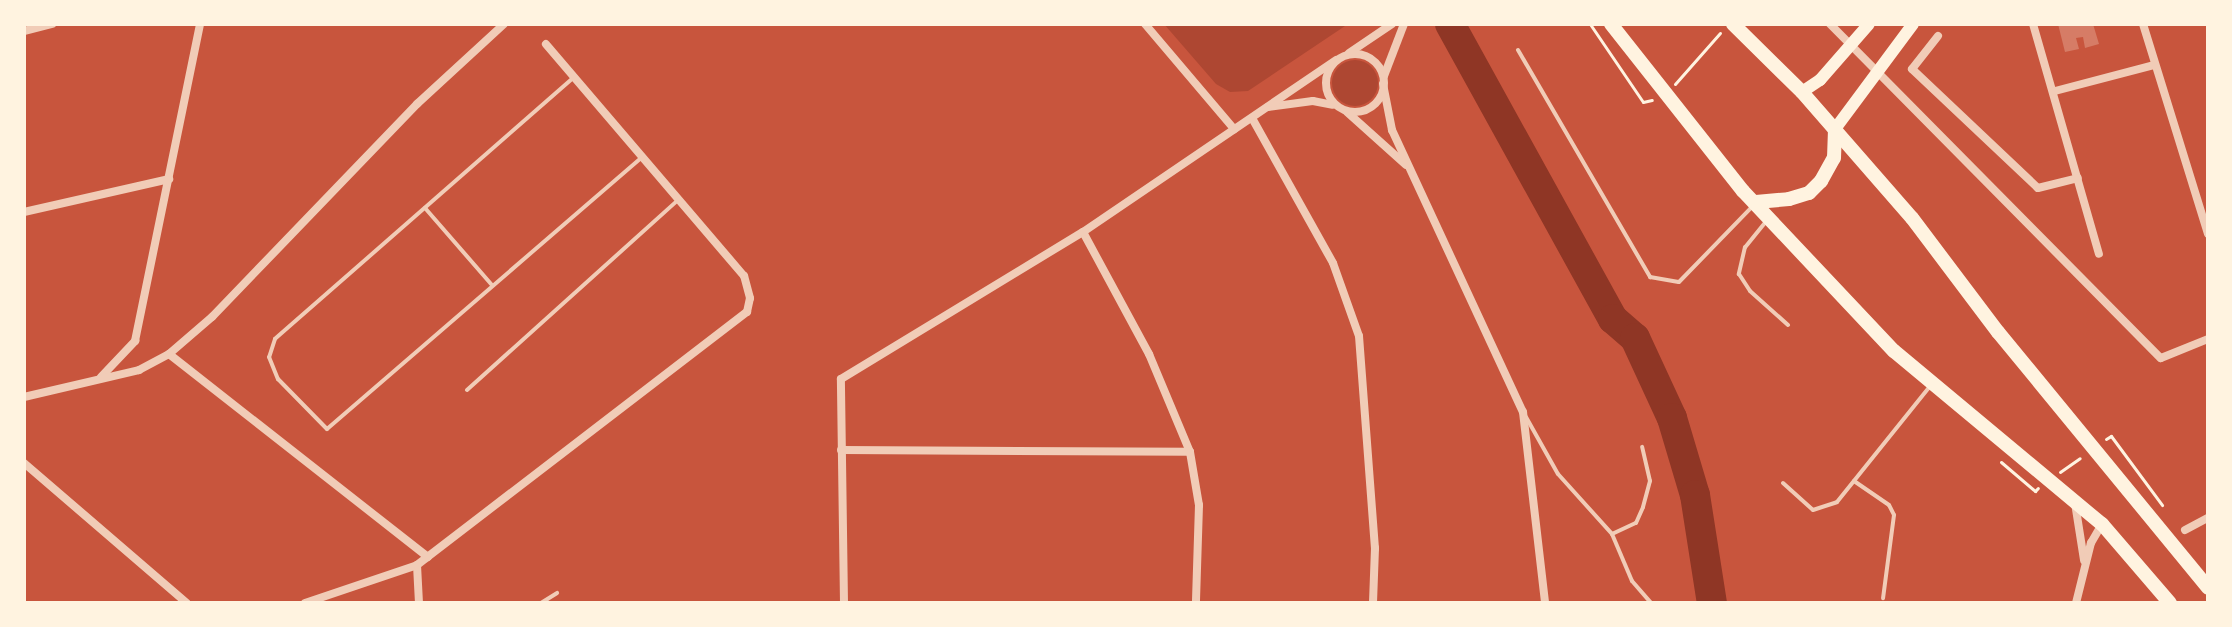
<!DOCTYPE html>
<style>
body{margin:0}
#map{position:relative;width:2232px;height:627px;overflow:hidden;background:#c8553d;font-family:Georgia,serif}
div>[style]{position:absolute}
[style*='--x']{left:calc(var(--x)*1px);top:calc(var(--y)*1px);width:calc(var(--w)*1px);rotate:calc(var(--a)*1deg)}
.green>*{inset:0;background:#ae4732}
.round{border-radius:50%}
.river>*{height:30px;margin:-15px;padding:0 15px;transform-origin:15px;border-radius:15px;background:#8f3625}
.building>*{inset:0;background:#d67c66}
.path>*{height:3px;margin:-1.5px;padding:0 1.5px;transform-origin:1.5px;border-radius:1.5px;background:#fff3e0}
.service>*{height:4px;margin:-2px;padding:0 2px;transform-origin:2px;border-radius:2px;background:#f1ccb7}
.minor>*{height:8px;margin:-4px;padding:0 4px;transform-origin:4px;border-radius:4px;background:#f1ccb7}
.minor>.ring{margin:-4px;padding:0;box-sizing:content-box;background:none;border:8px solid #f1ccb7;border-radius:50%}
.secondary>*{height:12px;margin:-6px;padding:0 6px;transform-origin:6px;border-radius:6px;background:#fff3e0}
.trunk>*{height:14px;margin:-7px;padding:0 7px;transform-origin:7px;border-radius:7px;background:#fff3e0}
span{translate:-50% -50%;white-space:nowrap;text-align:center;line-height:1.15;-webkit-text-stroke:8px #fff3e0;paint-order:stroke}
.frame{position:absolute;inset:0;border:26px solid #fff3e0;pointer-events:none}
</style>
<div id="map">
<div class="green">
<div style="clip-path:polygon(1164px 24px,1348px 24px,1248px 91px,1230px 92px,1216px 84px)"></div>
<div class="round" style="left:1332px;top:60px;width:46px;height:46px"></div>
</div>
<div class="river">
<div style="--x:1450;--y:24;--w:337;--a:61.1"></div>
<div style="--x:1613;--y:319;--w:29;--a:41"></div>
<div style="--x:1635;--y:338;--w:88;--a:65.2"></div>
<div style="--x:1672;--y:418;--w:80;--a:73.4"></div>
<div style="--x:1695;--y:495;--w:109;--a:81.1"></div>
</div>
<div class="building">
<div style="clip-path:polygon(2058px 24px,2093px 24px,2099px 44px,2085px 48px,2083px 37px,2076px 38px,2079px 49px,2065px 52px)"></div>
</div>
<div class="path">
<div style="--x:1590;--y:24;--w:94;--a:55.8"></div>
<div style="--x:1643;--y:102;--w:9;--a:-13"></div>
<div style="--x:1675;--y:84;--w:68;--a:-48.6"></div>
<div style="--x:2106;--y:439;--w:6;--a:-31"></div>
<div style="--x:2111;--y:436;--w:86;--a:53.5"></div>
<div style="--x:2001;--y:462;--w:45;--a:40.5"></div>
<div style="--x:2035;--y:491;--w:4;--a:-45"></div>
<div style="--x:2060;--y:472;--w:24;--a:-35"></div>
</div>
<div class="service">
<div style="--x:1518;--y:50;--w:263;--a:59.8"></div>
<div style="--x:1650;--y:277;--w:29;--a:10"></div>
<div style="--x:1679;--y:282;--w:105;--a:-45.8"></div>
<div style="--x:573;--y:78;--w:396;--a:138.8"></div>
<div style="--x:275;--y:339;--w:19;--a:108"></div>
<div style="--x:269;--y:357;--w:24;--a:68"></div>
<div style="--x:278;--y:379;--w:70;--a:45.6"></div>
<div style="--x:327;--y:429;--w:416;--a:-40.8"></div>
<div style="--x:425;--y:208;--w:101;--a:49"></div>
<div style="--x:1768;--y:219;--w:36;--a:129"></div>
<div style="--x:1745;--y:247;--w:28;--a:103"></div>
<div style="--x:1739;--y:274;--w:20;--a:57"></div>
<div style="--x:1750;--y:291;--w:51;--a:41.8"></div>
<div style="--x:467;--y:390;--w:283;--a:-42"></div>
<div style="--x:1526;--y:417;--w:65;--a:60.7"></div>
<div style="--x:1558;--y:474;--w:81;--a:48"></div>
<div style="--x:1612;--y:534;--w:51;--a:66.9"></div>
<div style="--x:1632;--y:581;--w:29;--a:49"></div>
<div style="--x:1854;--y:481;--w:42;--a:34.4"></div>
<div style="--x:1889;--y:505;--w:11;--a:63"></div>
<div style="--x:1894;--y:515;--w:84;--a:97.5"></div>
<div style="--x:1783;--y:483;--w:40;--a:42"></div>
<div style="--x:1813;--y:510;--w:25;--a:-18"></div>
<div style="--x:1837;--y:502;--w:150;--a:-51.2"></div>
<div style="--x:1612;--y:534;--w:26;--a:-25"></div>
<div style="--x:1636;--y:523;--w:17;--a:-66"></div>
<div style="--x:1643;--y:507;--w:27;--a:-75"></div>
<div style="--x:1650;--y:481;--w:35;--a:-103"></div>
<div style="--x:541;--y:603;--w:19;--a:-32"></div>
</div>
<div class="minor">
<div style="--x:1145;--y:24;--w:138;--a:49.7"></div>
<div style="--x:1830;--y:24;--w:470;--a:45.3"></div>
<div style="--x:2161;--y:358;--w:51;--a:-22"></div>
<div style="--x:2033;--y:24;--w:239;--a:74"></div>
<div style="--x:2143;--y:24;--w:220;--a:72.8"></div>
<div style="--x:24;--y:31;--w:29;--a:-14"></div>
<div style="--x:1938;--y:36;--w:42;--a:128.2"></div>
<div style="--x:1912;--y:69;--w:173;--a:43.4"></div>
<div style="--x:2038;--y:188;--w:41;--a:-14"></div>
<div style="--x:1349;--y:53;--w:52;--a:-34"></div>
<div class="ring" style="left:1326px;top:54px;width:50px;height:50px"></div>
<div style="--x:1384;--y:76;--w:56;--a:-69"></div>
<div style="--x:1383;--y:84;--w:47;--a:78.9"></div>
<div style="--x:1392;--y:130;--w:311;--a:65.1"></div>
<div style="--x:1523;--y:412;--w:192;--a:83.4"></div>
<div style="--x:2055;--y:91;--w:102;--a:-14.7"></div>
<div style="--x:1268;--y:107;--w:45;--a:-7.6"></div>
<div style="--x:1313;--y:101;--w:20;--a:11"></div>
<div style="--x:1347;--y:112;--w:79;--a:41.9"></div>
<div style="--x:1252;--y:118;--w:166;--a:60.8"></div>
<div style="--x:1333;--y:263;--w:77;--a:70.4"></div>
<div style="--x:1359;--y:336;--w:213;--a:85.7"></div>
<div style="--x:1375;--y:548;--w:55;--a:92.1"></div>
<div style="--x:24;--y:212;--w:149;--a:-12.8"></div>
<div style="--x:1083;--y:232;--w:139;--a:61.6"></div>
<div style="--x:1149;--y:354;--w:106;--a:67.3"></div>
<div style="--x:1190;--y:452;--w:54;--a:80.4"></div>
<div style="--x:1199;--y:505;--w:98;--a:91.8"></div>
<div style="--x:169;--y:354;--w:329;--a:38.1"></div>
<div style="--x:101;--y:377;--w:50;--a:-46.6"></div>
<div style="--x:135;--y:341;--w:324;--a:-78.4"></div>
<div style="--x:24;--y:397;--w:118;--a:-13.2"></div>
<div style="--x:139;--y:370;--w:34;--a:-28"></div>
<div style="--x:169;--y:354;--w:57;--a:-40.7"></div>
<div style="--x:212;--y:317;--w:296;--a:-46.1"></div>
<div style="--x:417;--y:104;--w:118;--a:-42.6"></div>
<div style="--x:841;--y:450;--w:349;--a:0.3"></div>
<div style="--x:24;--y:463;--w:215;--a:40.7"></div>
<div style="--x:2075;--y:503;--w:58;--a:81"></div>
<div style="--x:2185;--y:530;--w:26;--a:-28"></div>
<div style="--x:417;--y:565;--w:38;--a:87"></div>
<div style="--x:305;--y:603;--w:118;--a:-18.7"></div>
<div style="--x:417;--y:565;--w:416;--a:-37.5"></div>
<div style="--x:747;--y:312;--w:14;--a:-78"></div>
<div style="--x:750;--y:298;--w:23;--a:-105"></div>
<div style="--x:744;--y:276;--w:305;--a:-130.5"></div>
<div style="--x:844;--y:603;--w:224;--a:-90.8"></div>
<div style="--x:841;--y:379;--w:283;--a:-31.3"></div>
<div style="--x:1083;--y:232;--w:306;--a:-34.2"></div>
<div style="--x:2076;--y:603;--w:62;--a:-76"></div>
<div style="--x:2091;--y:543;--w:22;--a:-60"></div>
</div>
<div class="secondary">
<div style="--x:1802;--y:92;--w:22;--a:-34"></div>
<div style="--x:1820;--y:80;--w:74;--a:-48.8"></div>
<div style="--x:1835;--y:129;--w:131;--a:-53.4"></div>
</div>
<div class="trunk">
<div style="--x:1611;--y:24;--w:213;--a:51.7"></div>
<div style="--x:1743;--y:191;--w:220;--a:46.7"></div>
<div style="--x:1894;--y:351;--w:271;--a:39.8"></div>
<div style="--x:2102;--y:524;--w:104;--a:49.3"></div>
<div style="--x:1733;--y:24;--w:97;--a:44.6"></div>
<div style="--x:1802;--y:92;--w:167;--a:48.9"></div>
<div style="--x:1912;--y:218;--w:143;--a:53"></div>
<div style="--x:1998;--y:332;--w:331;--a:50.6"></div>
<div style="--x:1756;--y:202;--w:33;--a:-5"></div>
<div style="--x:1789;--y:199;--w:21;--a:-17"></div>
<div style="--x:1809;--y:193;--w:17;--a:-45"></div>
<div style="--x:1821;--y:181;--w:26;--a:-61"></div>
<div style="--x:1834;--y:158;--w:29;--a:-88"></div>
</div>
<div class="frame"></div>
</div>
